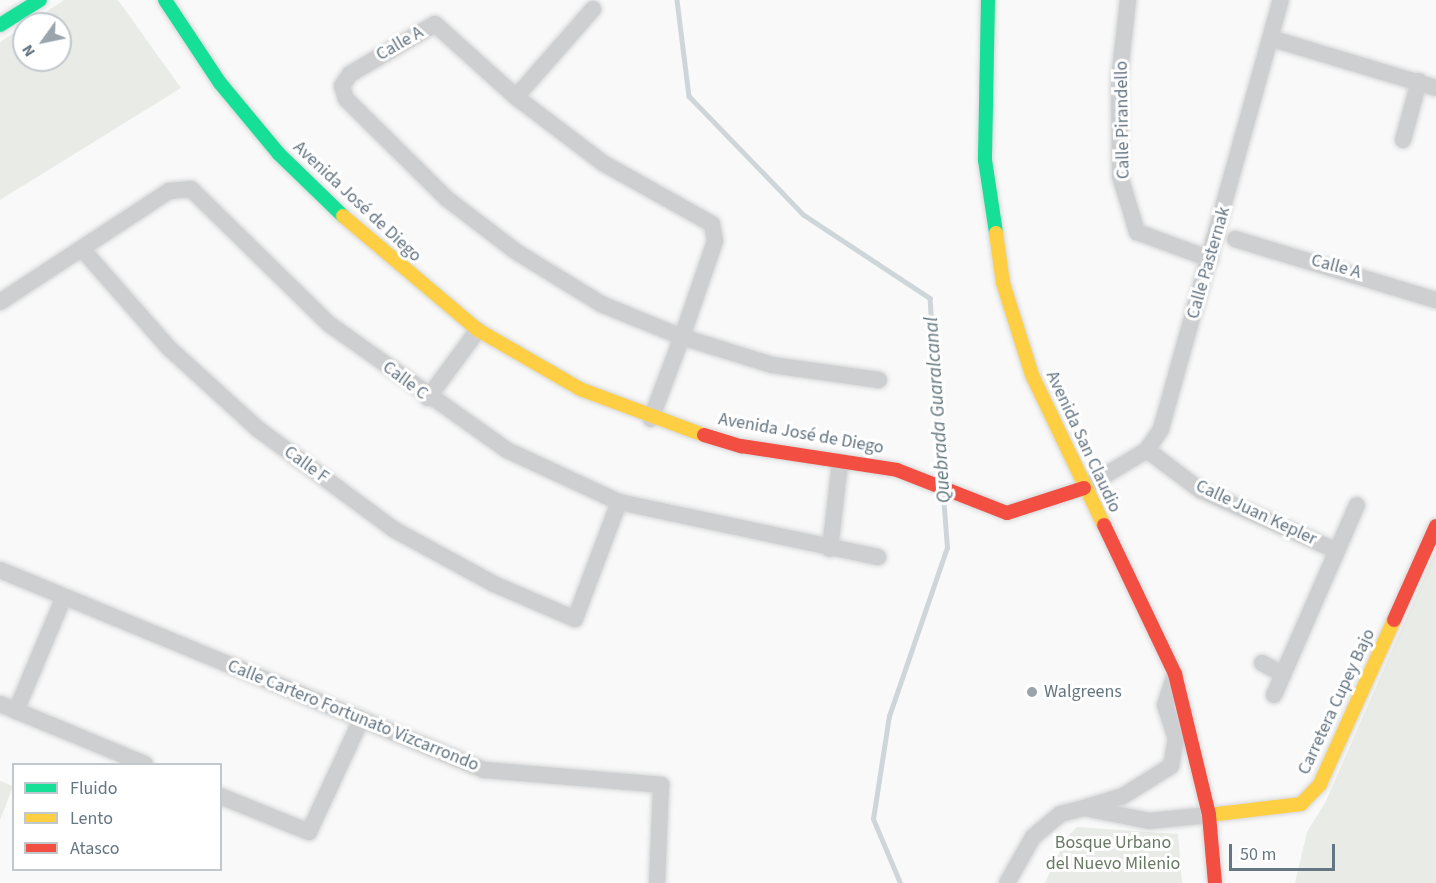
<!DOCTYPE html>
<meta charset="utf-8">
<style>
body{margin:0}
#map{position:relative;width:1436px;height:883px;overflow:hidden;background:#f9f9f9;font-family:"Source Sans 3",sans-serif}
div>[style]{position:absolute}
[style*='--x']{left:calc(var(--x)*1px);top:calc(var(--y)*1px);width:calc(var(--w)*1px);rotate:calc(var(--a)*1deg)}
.green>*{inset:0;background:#e8ebe6;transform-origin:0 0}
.stream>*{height:4.5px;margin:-2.25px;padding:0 2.25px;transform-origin:2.25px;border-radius:2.25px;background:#ced6d9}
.roads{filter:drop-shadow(0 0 2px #d5d6d7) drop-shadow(0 0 2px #d5d6d7)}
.street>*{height:16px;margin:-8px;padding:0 8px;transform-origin:8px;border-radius:8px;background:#cecfd0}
.fast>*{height:14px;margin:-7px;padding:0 7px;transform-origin:7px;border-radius:7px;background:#16e098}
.slow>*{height:14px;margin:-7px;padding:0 7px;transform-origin:7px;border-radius:7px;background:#ffcf43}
.jam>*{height:14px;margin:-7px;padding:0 7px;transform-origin:7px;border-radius:7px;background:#f24e42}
.dots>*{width:16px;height:16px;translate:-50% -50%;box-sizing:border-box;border:3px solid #fff;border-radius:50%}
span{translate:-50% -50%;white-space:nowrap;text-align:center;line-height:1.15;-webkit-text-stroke:6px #fff;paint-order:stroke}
.street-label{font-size:18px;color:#657683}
.poi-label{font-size:18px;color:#657683}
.left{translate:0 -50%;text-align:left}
.park-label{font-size:18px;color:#687a64}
.water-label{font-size:20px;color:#60757c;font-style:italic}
.legend{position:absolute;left:12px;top:763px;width:210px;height:108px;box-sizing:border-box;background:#fff;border:2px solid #c1c8cd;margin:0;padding:8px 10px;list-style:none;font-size:18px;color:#657683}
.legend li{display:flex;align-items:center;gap:12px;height:30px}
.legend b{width:30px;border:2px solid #c1c8cd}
.north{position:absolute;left:12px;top:12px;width:60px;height:60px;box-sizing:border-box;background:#fff;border:2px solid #c1c8cd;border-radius:50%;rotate:237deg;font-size:16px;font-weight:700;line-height:24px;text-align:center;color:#657683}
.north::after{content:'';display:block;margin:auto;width:21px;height:27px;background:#99a4ac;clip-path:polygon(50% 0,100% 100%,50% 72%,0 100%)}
.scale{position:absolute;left:1229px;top:844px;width:106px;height:27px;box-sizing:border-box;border:3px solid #657683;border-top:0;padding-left:8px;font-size:18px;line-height:21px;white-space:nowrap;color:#657683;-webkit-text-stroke:4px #fff;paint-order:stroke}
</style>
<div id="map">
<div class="green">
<div style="clip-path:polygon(64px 0,118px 0,181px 88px,0 200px,0 42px,24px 26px,24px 60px,60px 60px,60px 24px,28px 24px)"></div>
<div style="clip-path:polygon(1436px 550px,1436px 883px,1295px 883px,1307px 832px,1326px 801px)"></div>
<div style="left:0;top:781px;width:14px;height:77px;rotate:21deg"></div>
<div style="clip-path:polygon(1077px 827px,1178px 834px,1182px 883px,1045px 883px,1066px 838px)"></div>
</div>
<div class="stream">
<div style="--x:677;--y:0;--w:97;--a:82.9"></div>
<div style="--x:689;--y:96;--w:165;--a:46"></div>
<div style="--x:804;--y:215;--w:151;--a:33.4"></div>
<div style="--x:930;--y:298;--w:181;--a:86.2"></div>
<div style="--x:900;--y:883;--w:69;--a:-112.9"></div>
<div style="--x:873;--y:819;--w:104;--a:-81.2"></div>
<div style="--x:889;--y:716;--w:178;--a:-71"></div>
<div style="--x:947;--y:548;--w:52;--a:-94.4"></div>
</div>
<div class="roads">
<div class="street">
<div style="--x:1128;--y:0;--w:81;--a:96.4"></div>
<div style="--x:1119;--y:80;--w:96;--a:89.4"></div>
<div style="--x:1120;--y:176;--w:59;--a:73.1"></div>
<div style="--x:1137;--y:232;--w:78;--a:20.3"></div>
<div style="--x:1273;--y:39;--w:170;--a:16.7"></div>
<div style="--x:516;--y:97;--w:117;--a:-48.8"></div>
<div style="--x:1403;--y:140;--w:61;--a:-74.8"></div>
<div style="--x:1235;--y:239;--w:210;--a:16.9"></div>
<div style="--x:82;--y:249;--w:133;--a:48.7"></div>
<div style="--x:170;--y:349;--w:119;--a:42.3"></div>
<div style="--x:258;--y:429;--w:168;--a:36.5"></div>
<div style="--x:393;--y:529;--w:115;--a:28.6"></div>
<div style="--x:494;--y:584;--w:88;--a:23.4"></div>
<div style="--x:575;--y:619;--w:125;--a:-69.4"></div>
<div style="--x:0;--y:302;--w:202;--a:-33.3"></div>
<div style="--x:169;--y:191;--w:22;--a:-5"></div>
<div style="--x:191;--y:189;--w:193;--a:44.4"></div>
<div style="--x:329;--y:324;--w:218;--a:35.3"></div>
<div style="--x:507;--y:450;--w:123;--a:24.9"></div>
<div style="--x:619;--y:502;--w:265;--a:12"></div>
<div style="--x:428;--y:398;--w:84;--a:-53.7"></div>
<div style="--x:651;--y:419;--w:88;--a:-69.3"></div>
<div style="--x:682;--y:337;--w:102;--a:-71"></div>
<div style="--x:715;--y:241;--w:17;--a:-100"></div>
<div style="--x:712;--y:224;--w:125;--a:-150.8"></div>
<div style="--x:603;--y:163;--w:109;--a:-142.8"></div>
<div style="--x:516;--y:97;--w:109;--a:-138"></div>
<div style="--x:435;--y:24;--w:99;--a:149.5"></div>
<div style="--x:350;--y:74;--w:14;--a:124"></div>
<div style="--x:342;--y:86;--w:14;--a:73"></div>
<div style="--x:346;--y:99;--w:141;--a:44.7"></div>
<div style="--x:446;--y:198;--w:87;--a:37.5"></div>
<div style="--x:515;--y:251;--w:101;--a:31.6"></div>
<div style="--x:601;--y:304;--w:87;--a:22.2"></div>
<div style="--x:682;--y:337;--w:94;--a:17.3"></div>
<div style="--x:772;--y:365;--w:108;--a:8"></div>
<div style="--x:1147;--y:450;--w:66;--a:37"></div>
<div style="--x:1200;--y:490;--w:150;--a:24"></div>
<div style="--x:1084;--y:488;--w:74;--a:-31.1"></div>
<div style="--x:1147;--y:450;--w:25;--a:-56"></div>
<div style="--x:1161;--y:429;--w:445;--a:-74.4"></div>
<div style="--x:830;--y:549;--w:88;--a:-83.4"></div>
<div style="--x:0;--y:570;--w:524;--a:22.45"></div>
<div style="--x:484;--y:770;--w:178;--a:4.8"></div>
<div style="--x:661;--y:785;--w:98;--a:92.3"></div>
<div style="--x:1262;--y:663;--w:24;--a:28"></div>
<div style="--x:1274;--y:695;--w:207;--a:-66.4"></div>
<div style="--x:0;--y:704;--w:157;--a:22.5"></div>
<div style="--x:16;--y:711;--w:124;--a:-67.2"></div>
<div style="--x:220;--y:796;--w:96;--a:22"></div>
<div style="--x:309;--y:832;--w:123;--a:-65.1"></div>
<div style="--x:1087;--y:807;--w:38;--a:-17"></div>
<div style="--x:1123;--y:796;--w:57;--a:-32"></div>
<div style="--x:1171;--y:766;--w:27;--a:-80"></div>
<div style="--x:1176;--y:739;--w:36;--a:-108"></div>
<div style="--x:1165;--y:705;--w:32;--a:-72"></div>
<div style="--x:1007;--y:883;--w:53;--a:-60.5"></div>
<div style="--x:1033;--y:837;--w:35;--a:-40"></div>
<div style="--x:1060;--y:814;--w:25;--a:-14"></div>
<div style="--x:1084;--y:808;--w:66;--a:11.3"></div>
<div style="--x:1149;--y:821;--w:60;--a:-5.7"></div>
</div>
<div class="fast">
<div style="--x:165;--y:0;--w:100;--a:56.5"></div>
<div style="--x:220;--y:83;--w:92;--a:50.3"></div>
<div style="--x:279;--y:154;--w:89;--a:44.1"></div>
<div style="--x:988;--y:0;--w:160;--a:91.1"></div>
<div style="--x:985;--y:160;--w:74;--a:81.4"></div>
<div style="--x:0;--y:25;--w:47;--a:-32"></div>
</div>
<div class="slow">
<div style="--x:343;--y:216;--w:177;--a:40.2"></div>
<div style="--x:478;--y:330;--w:118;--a:30"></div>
<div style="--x:580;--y:389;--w:132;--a:20.4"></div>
<div style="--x:996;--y:233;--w:50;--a:82"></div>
<div style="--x:1003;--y:283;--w:96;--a:72.5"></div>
<div style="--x:1032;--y:375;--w:166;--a:64.4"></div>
<div style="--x:1209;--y:815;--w:93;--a:-6.8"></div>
<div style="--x:1301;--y:804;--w:28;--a:-46"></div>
<div style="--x:1320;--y:784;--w:180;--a:-65.7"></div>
</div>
<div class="jam">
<div style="--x:704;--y:435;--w:39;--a:17"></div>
<div style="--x:741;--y:446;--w:158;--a:8.7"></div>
<div style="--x:897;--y:470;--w:118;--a:21.4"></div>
<div style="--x:1007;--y:513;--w:81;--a:-18"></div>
<div style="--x:1104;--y:525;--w:165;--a:64.5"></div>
<div style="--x:1175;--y:674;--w:145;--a:76.4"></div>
<div style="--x:1209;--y:815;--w:68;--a:85"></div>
<div style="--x:1394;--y:620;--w:103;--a:-65.9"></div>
</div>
</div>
<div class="dots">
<div style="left:1032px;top:692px;background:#99a4ac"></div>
</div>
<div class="street-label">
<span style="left:400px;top:44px;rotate:-30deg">Calle A</span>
<span style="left:1123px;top:120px;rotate:-91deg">Calle Pirandello</span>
<span style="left:357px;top:202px;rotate:43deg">Avenida José de Diego</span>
<span style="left:1209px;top:263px;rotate:-74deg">Calle Pasternak</span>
<span style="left:1336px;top:267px;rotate:15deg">Calle A</span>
<span style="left:405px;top:381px;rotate:37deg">Calle C</span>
<span style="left:801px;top:434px;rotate:10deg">Avenida José de Diego</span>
<span style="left:1083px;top:442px;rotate:65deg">Avenida San Claudio</span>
<span style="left:306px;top:465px;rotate:36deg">Calle F</span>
<span style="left:1256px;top:513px;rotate:25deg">Calle Juan Kepler</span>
<span style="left:1337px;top:702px;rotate:-65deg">Carretera Cupey Bajo</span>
<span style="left:353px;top:716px;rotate:22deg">Calle Cartero Fortunato Vizcarrondo</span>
</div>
<div class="poi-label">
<span class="left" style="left:1044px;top:692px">Walgreens</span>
</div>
<div class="park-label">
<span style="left:1113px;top:854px">Bosque Urbano<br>del Nuevo Milenio</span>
</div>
<div class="water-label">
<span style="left:938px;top:410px;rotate:-94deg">Quebrada Guaralcanal</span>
</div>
<ul class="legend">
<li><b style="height:8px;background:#16e098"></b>Fluido</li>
<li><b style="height:8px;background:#ffcf43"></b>Lento</li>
<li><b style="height:8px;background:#f24e42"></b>Atasco</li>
</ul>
<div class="north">N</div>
<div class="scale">50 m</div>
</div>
